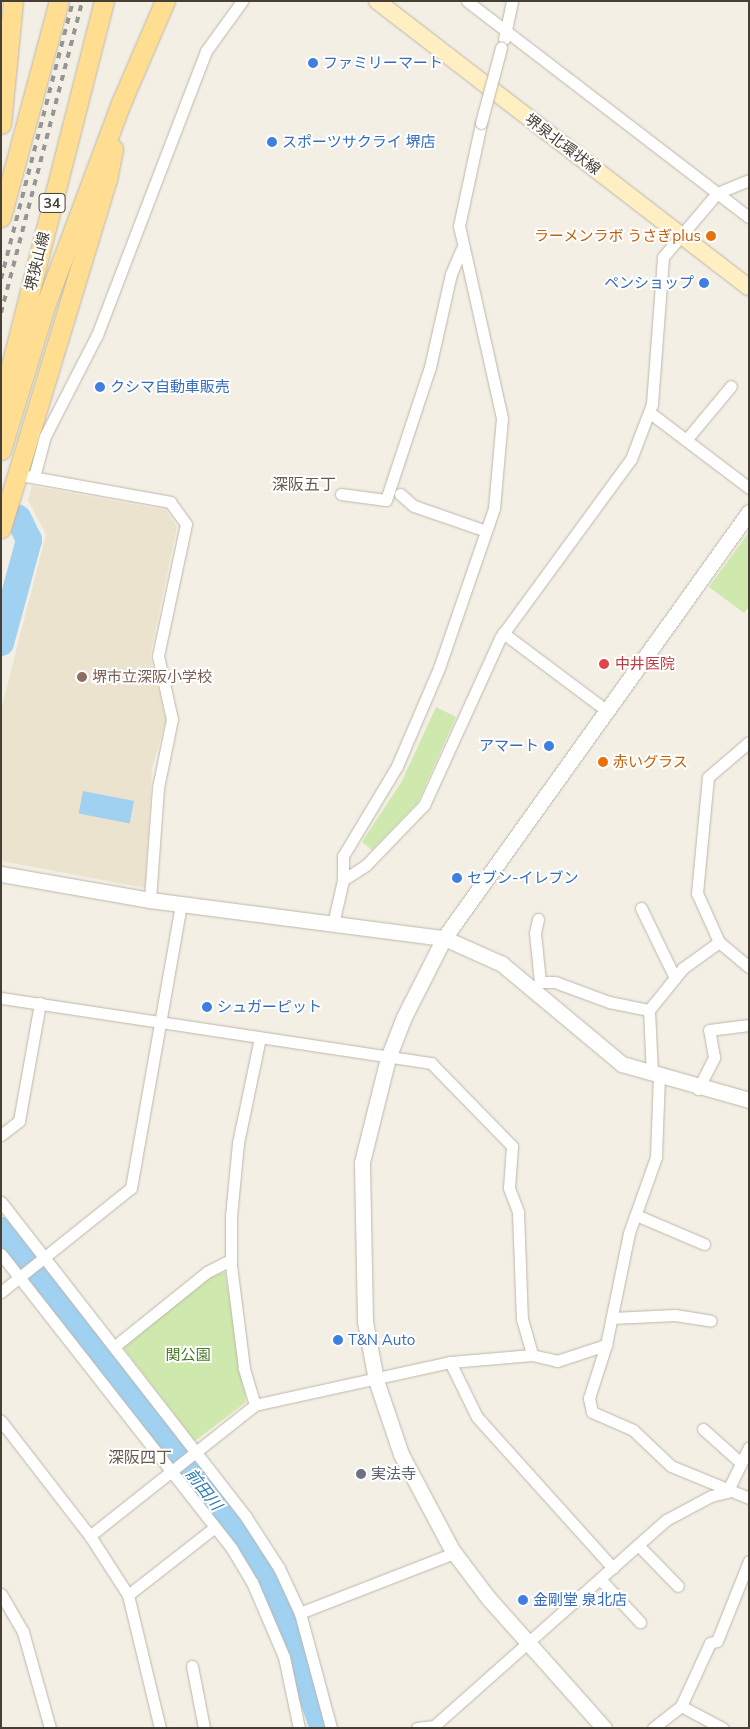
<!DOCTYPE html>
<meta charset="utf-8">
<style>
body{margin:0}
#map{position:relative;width:750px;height:1729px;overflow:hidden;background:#f3efe5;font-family:Mulish,"Noto Sans JP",sans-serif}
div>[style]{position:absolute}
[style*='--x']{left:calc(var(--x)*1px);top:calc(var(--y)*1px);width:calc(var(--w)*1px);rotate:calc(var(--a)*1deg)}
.education>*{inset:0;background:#ece3cf}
.green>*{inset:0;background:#cee8ad}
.water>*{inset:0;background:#a0d1f1;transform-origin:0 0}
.river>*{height:26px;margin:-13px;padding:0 13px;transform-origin:13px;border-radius:13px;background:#a0d1f1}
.roads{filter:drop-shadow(0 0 1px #beb6a8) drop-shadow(0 0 1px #beb6a8)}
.minor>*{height:11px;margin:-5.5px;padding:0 5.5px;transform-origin:5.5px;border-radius:5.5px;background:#fff}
.tertiary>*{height:15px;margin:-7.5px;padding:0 7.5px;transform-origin:7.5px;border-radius:7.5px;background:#fff}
.secondary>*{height:16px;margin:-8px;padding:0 8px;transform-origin:8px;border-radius:8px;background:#ffefc3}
.primary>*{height:19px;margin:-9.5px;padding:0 9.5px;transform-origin:9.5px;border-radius:9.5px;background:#ffde92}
.rail>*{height:4px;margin-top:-2px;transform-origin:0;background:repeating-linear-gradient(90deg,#959595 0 6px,transparent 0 12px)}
.bridges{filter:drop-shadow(0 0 1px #beb6a8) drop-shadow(0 0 1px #beb6a8)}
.minor-bridge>*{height:11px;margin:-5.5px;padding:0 5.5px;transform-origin:5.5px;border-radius:5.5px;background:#fff}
.dots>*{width:14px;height:14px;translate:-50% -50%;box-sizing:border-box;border:2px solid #fff;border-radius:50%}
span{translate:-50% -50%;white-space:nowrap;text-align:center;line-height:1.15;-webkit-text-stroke:4px #fff;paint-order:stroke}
.shield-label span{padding:1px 4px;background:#fff;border:1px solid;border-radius:4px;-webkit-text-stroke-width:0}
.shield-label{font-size:14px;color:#453f35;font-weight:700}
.shop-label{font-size:15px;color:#366cbe}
.left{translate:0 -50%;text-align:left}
.right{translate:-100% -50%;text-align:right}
.street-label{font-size:15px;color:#453f35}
.food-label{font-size:15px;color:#c56008}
.health-label{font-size:15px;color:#be3a42}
.education-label{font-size:15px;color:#785e54}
.park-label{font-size:15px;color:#477827}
.worship-label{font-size:15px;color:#5b616d}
.neighbourhood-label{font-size:16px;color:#685c4c}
.water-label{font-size:16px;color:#2c7cb3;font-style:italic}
.frame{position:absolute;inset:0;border:2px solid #453f35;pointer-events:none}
</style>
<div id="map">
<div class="education">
<div style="clip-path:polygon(32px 486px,166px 510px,177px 527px,150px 656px,166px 720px,152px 768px,145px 888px,1px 861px,1px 710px,46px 534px,28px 500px)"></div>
</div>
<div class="green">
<div style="clip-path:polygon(749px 532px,749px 607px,744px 613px,709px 587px)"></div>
<div style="clip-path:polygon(436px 707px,456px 717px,418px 802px,372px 850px,362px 842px,402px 781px)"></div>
<div style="clip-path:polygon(225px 1272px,246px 1402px,195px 1441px,122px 1346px,209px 1277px)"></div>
</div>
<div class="water">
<div style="left:83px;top:791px;width:52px;height:23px;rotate:11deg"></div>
</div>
<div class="river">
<div style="--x:1;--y:643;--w:107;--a:-74.8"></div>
<div style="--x:29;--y:540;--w:25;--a:-116"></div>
<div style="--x:1;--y:1230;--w:389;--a:51.9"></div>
<div style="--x:241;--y:1536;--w:65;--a:59.5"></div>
<div style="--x:274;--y:1592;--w:145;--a:70.2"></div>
</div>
<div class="roads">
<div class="minor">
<div style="--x:467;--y:1;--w:355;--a:37.5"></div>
<div style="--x:504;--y:39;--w:39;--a:-78"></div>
<div style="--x:649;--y:412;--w:126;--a:37.2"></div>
<div style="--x:686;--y:440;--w:70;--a:-50.2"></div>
<div style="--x:15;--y:474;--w:158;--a:10.2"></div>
<div style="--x:170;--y:502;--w:27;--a:54"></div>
<div style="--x:186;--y:524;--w:135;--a:102"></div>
<div style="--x:158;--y:656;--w:65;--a:77.5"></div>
<div style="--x:172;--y:719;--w:70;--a:101.5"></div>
<div style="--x:158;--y:788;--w:112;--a:94.1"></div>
<div style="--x:34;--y:477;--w:42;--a:-75"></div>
<div style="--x:45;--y:436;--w:114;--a:-62.8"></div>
<div style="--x:97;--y:335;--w:304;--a:-69"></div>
<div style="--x:206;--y:51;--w:62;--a:-54.2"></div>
<div style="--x:341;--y:494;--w:45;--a:7.6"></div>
<div style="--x:386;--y:500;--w:140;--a:-71.7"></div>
<div style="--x:430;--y:367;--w:95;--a:-77.3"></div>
<div style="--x:451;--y:274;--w:26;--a:-67"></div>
<div style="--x:400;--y:494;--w:18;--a:41"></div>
<div style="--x:414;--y:506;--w:76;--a:19.1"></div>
<div style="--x:503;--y:633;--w:129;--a:36.8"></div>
<div style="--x:749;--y:742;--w:54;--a:139.5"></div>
<div style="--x:708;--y:777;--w:117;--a:95.4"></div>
<div style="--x:697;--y:893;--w:54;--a:65.8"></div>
<div style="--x:719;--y:942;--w:39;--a:40"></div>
<div style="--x:343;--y:880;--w:27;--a:-33"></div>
<div style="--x:366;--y:865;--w:83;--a:-46"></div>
<div style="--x:424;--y:805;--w:183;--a:-65.5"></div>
<div style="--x:500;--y:638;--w:222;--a:-53.8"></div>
<div style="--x:631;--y:459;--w:59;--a:-69.1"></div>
<div style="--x:652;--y:404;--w:147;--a:-85.7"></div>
<div style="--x:663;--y:257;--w:84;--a:-49.8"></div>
<div style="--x:717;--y:193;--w:35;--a:-22"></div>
<div style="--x:641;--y:908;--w:78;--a:64.1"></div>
<div style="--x:538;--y:919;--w:14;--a:102"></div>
<div style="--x:535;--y:933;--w:49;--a:84.2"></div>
<div style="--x:333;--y:924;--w:45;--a:-77.2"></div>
<div style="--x:343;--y:880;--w:24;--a:-90"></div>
<div style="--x:343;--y:856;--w:105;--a:-59"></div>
<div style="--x:397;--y:766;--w:107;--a:-66.8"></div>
<div style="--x:439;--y:668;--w:169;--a:-71"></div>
<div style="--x:494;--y:508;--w:90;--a:-84.9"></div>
<div style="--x:502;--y:418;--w:197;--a:-102.6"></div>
<div style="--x:459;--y:226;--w:105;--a:-77.9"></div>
<div style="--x:533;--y:991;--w:11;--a:-52"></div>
<div style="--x:540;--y:982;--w:15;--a:0"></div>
<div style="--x:555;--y:982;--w:58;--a:20.3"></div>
<div style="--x:609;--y:1002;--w:41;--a:11.3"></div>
<div style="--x:1;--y:998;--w:435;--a:8.6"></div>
<div style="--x:431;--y:1063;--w:116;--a:45.7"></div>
<div style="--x:512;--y:1146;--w:42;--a:94.1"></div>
<div style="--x:509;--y:1188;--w:26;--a:69"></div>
<div style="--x:518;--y:1212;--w:107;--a:87.9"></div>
<div style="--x:522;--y:1319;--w:37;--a:74"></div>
<div style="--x:532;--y:1355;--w:82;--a:175.1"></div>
<div style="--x:450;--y:1362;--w:200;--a:167.6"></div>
<div style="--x:255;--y:1405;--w:211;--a:141.6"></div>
<div style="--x:652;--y:1074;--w:64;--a:-92.7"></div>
<div style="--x:649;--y:1010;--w:54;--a:-51"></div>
<div style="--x:683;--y:968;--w:44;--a:-35.8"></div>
<div style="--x:698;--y:1089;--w:36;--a:-63"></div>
<div style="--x:714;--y:1057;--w:27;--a:-100"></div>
<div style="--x:709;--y:1030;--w:40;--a:-7.1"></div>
<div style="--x:1;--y:1135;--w:23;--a:-38"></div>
<div style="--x:19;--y:1121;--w:120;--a:-79.9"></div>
<div style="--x:1;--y:1202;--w:399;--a:52.1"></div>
<div style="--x:246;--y:1517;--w:61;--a:57.1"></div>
<div style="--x:279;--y:1568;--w:50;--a:65"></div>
<div style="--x:300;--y:1613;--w:119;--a:74.9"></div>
<div style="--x:636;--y:1215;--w:74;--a:23.1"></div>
<div style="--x:1;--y:1254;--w:375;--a:51.9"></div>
<div style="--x:232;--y:1549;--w:39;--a:59"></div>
<div style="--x:252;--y:1582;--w:82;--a:66.9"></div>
<div style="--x:284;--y:1657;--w:73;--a:78.1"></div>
<div style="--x:1;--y:1292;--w:166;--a:-38.7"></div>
<div style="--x:131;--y:1188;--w:289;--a:-80"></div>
<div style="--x:612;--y:1318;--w:63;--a:-2.7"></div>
<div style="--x:675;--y:1315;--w:36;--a:9"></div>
<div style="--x:606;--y:1345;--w:56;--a:107.8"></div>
<div style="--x:589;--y:1398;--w:14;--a:78"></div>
<div style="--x:592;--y:1412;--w:45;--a:23.7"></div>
<div style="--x:633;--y:1430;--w:52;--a:43.5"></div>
<div style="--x:671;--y:1466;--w:84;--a:22.3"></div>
<div style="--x:115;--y:1346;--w:118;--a:-38.8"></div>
<div style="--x:207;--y:1272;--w:27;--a:-27"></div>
<div style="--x:532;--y:1355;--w:26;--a:13"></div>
<div style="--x:557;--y:1361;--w:52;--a:-18.1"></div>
<div style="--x:606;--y:1345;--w:114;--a:-78.4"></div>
<div style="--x:629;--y:1233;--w:81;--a:-70.4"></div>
<div style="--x:656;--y:1157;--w:81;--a:-87.9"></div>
<div style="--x:450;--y:1362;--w:61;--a:63.9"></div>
<div style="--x:477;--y:1417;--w:203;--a:48"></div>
<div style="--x:255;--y:1405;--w:39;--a:-107"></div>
<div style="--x:244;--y:1368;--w:104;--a:-97.2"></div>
<div style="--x:231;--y:1265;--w:49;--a:-90"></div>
<div style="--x:231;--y:1216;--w:73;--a:-84.5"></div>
<div style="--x:238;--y:1143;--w:107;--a:-78.2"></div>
<div style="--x:1;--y:1421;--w:145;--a:52.3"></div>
<div style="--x:90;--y:1536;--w:70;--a:57.2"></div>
<div style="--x:128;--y:1595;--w:137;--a:76.5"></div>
<div style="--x:703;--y:1429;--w:51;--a:41.8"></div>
<div style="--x:638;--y:1545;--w:57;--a:45.7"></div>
<div style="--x:600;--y:1579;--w:59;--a:47.1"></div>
<div style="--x:1;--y:1594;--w:44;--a:59.9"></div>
<div style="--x:23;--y:1632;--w:100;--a:74.3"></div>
<div style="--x:128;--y:1595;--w:110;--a:-38"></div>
<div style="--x:300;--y:1613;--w:165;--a:-21.3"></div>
<div style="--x:192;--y:1666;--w:63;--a:79"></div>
<div style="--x:681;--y:1706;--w:47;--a:28.2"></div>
<div style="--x:417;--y:1728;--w:17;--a:-7"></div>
<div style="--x:434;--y:1726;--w:310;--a:-41.6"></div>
<div style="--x:666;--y:1520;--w:51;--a:-28.1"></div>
<div style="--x:711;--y:1496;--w:16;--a:-14"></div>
<div style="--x:727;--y:1492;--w:50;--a:-63.9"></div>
<div style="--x:653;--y:1728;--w:36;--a:-38"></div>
<div style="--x:681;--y:1706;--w:69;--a:-65.3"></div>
<div style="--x:710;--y:1643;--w:7;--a:-16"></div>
<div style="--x:717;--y:1641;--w:86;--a:-68.2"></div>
</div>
<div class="tertiary">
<div style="--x:1;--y:874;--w:151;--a:9.9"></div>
<div style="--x:150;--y:900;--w:296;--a:7.4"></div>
<div style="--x:444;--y:938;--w:64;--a:24.1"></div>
<div style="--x:502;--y:964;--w:156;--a:39.8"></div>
<div style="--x:622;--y:1064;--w:132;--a:15.8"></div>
<div style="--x:604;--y:1728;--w:173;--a:-131.7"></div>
<div style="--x:489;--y:1599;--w:61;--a:-127.1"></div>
<div style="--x:452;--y:1550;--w:109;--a:-118"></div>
<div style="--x:401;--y:1454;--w:78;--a:-108.7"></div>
<div style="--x:376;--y:1380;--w:60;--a:-100.6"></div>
<div style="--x:365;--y:1321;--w:159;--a:-91.1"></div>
<div style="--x:362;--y:1162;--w:107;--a:-76"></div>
<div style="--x:388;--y:1058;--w:44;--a:-68.7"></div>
<div style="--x:404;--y:1017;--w:89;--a:-63.1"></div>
<div style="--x:444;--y:938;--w:524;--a:-54.4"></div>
</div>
<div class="secondary">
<div style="--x:377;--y:1;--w:469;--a:37.6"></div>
</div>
<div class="primary">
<div style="--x:1;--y:124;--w:124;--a:-84.4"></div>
<div style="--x:1;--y:217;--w:224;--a:-75"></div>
<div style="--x:1;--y:405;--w:417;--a:-75.7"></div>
<div style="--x:1;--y:450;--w:151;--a:-73"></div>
<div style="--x:45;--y:306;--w:217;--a:-69.5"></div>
<div style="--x:121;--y:103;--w:111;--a:-66.7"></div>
<div style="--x:1;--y:528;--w:364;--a:-73.1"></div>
<div style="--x:107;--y:180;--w:32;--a:-79"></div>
</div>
</div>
<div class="rail">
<div style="--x:1;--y:279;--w:287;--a:-75.5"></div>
<div style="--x:1;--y:313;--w:322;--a:-75.4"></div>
</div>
<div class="bridges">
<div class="minor-bridge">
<div style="--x:481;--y:123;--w:78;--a:-75.1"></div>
</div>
</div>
<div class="dots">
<div style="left:313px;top:63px;background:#3f7fe0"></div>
<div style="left:272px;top:142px;background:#3f7fe0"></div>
<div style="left:711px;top:236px;background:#e8710a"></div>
<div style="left:704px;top:283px;background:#3f7fe0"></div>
<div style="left:100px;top:387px;background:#3f7fe0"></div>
<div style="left:604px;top:664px;background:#e0444e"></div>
<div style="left:82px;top:677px;background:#8d6e63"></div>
<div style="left:549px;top:746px;background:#3f7fe0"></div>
<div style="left:603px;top:762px;background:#e8710a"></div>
<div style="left:457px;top:878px;background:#3f7fe0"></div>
<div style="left:207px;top:1007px;background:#3f7fe0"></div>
<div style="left:338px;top:1340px;background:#3f7fe0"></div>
<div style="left:361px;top:1474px;background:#6b7280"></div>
<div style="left:523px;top:1600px;background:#3f7fe0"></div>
</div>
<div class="shield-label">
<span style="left:52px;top:203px">34</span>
</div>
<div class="shop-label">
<span class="left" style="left:323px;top:63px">ファミリーマート</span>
<span class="left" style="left:282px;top:142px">スポーツサクライ 堺店</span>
<span class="right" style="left:694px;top:283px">ペンショップ</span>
<span class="left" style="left:110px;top:387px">クシマ自動車販売</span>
<span class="right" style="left:539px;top:746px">アマート</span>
<span class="left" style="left:467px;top:878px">セブン-イレブン</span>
<span class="left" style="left:217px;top:1007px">シュガーピット</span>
<span class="left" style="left:348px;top:1340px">T&amp;N Auto</span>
<span class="left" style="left:533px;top:1600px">金剛堂 泉北店</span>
</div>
<div class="street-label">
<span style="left:563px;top:144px;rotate:37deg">堺泉北環状線</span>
<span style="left:37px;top:261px;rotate:-76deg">堺狭山線</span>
</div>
<div class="food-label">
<span class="right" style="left:701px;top:236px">ラーメンラボ うさぎplus</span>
<span class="left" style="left:613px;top:762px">赤いグラス</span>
</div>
<div class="health-label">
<span class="left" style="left:615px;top:664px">中井医院</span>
</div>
<div class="education-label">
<span class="left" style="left:92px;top:677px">堺市立深阪小学校</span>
</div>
<div class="park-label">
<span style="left:188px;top:1355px">関公園</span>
</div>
<div class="worship-label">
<span class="left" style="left:371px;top:1474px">実法寺</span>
</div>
<div class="neighbourhood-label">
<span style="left:304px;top:484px">深阪五丁</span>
<span style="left:140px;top:1457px">深阪四丁</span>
</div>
<div class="water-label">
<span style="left:204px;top:1489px;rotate:52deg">前田川</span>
</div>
<div class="frame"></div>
</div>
